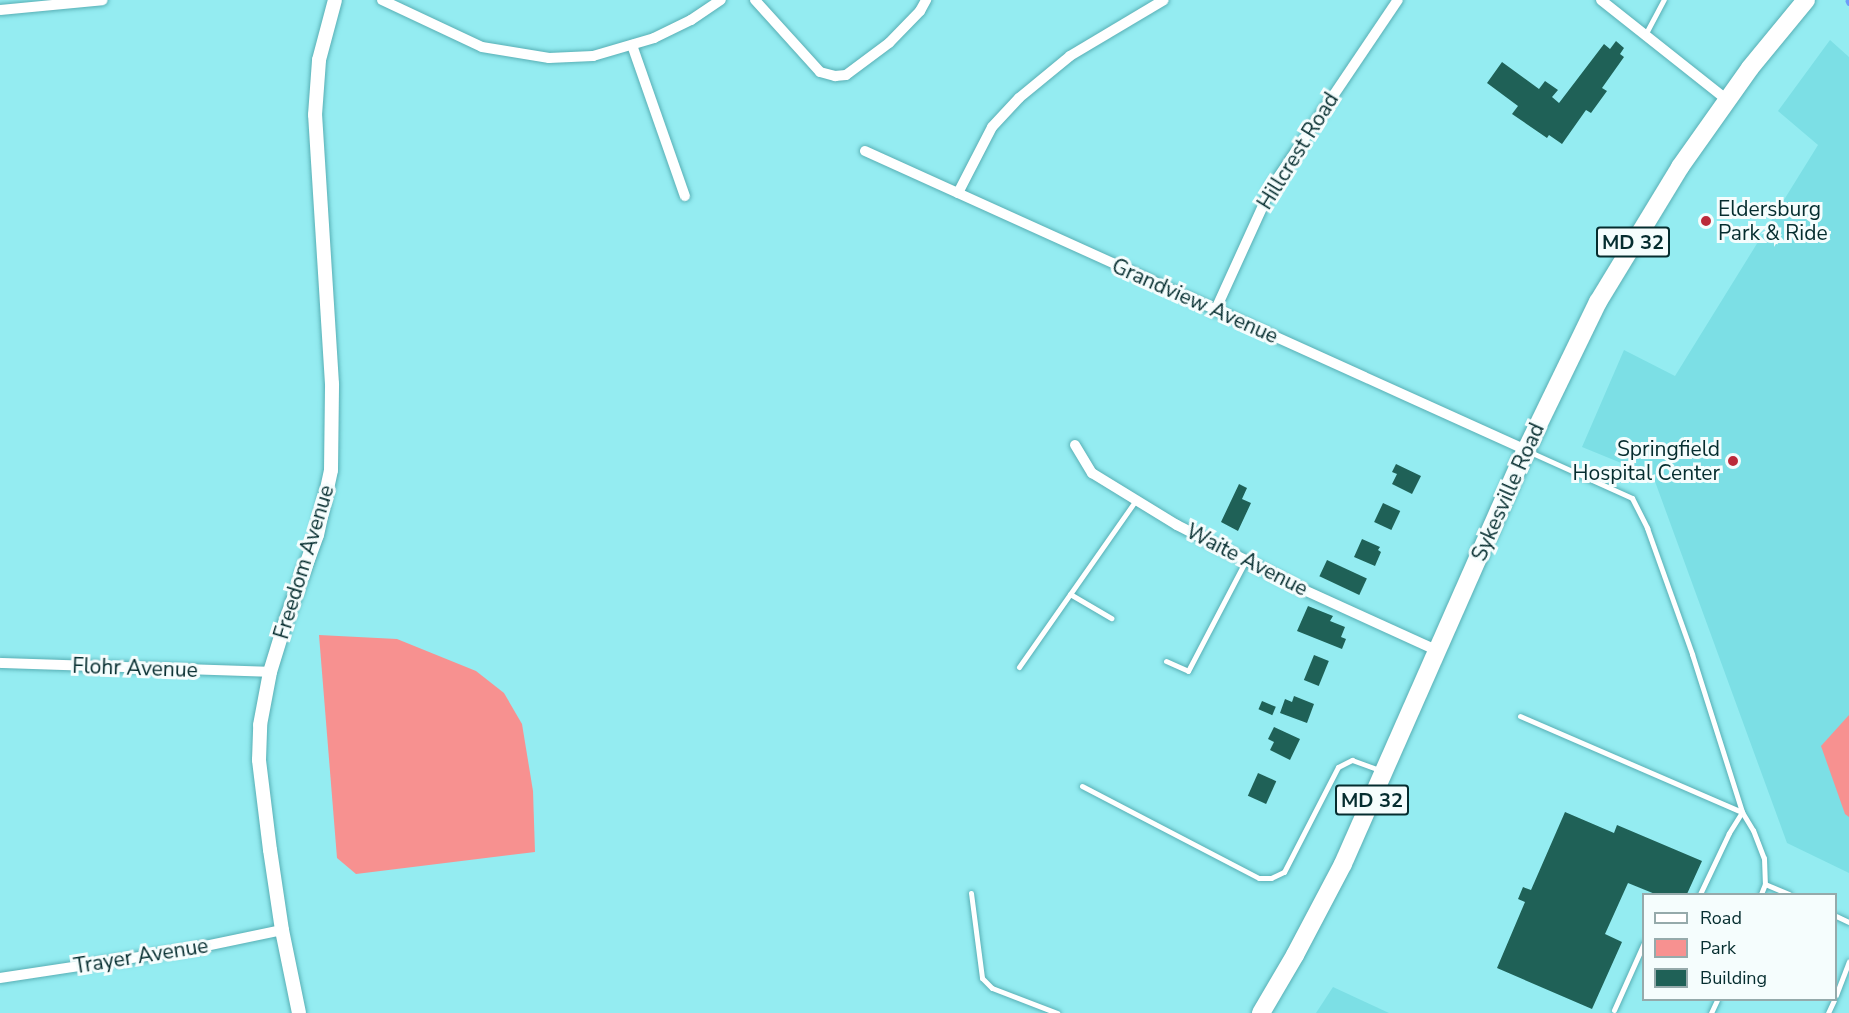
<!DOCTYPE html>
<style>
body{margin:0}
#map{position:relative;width:1849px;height:1013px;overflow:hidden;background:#94ecf1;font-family:"Nunito Sans",sans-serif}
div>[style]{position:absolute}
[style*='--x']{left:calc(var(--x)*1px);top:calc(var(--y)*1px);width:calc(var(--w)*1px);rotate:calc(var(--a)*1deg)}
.built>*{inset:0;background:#7cdfe5}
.green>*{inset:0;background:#f79190}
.stream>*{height:4.5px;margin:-2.25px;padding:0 2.25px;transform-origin:2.25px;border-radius:2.25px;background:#6b9ef8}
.building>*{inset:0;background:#1f6157;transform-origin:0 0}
.roads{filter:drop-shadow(0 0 2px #58afb5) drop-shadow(0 0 2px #58afb5)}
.service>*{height:5px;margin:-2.5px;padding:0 2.5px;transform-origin:2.5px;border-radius:2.5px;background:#fff}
.minor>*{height:10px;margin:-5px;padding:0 5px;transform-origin:5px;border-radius:5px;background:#fff}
.tertiary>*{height:14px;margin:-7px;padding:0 7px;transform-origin:7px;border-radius:7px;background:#fff}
.primary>*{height:18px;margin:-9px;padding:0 9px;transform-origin:9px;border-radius:9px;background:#fff}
.dots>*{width:16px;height:16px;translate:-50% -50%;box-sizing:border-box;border:3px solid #f5fdfd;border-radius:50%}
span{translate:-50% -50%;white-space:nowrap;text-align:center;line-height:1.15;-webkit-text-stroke:6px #f5fdfd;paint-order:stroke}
.shield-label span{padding:2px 4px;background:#f5fdfd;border:2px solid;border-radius:4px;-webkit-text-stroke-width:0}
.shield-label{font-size:20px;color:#052d2f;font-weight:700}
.street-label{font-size:21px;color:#052d2f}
.poi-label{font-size:21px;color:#052d2f}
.left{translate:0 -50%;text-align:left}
.right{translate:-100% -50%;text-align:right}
.legend{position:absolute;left:1642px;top:893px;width:195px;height:108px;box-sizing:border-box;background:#f5fdfd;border:2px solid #95aaab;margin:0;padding:8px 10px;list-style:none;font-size:18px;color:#052d2f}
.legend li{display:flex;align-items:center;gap:12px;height:30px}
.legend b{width:30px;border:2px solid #95aaab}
</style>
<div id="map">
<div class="built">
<div style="clip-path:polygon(1830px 40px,1849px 57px,1849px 873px,1787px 843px,1653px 476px,1582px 447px,1624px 350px,1675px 376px,1818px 145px,1778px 111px)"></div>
<div style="clip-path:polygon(1333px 987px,1389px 1013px,1316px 1013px)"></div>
</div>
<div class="green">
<div style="clip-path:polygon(319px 635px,397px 639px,476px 671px,504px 693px,522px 724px,533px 791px,535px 852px,356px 874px,337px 858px)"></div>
<div style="clip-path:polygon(1849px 715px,1849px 817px,1845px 814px,1821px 746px)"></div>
</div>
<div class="stream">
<div style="--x:1848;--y:1;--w:2;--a:63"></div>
</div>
<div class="building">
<div style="clip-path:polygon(1616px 41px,1624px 48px,1620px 54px,1624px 57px,1602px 88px,1607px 91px,1591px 113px,1586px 110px,1562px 144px,1549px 135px,1547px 138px,1512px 114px,1518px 106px,1487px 83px,1502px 62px,1539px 89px,1545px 81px,1558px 90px,1552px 97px,1559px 103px,1604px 44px,1610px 49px)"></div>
<div style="clip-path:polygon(1396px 464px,1421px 476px,1412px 494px,1392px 484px,1397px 474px,1392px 472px)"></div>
<div style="clip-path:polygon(1239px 484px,1247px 488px,1242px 499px,1251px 503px,1238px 531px,1221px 522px)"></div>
<div style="left:1383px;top:503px;width:19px;height:21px;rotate:25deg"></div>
<div style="clip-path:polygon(1362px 539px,1380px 547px,1378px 550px,1381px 552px,1375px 566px,1354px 557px)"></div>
<div style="left:1327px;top:560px;width:44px;height:18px;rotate:25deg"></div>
<div style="clip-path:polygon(1308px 606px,1333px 616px,1330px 621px,1345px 627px,1341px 637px,1346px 639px,1342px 649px,1297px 631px)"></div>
<div style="left:1314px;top:655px;width:16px;height:27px;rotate:22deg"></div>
<div style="clip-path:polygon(1294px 696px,1314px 704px,1307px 723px,1280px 713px,1285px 699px,1292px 702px)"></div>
<div style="left:1262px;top:701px;width:15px;height:9px;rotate:23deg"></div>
<div style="clip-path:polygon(1274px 727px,1300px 739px,1290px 760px,1270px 750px,1274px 742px,1268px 739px)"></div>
<div style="left:1258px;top:773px;width:20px;height:25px;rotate:24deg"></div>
<div style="clip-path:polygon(1565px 812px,1614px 833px,1617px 825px,1702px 861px,1687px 894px,1655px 894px,1628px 883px,1605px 934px,1622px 942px,1592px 1009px,1497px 968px,1525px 902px,1518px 899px,1523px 887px,1531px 890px)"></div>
</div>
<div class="roads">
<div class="service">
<div style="--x:1645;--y:35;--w:40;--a:-62"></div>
<div style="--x:1530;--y:452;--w:112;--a:24.3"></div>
<div style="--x:1632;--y:498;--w:34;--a:63"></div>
<div style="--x:1647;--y:528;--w:134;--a:70.3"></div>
<div style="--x:1692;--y:654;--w:166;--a:72.4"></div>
<div style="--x:1742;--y:812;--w:21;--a:59"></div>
<div style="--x:1753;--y:830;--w:30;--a:69"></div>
<div style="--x:1764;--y:858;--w:26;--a:88"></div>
<div style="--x:1765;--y:884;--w:11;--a:112"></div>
<div style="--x:1070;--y:594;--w:48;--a:30.3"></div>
<div style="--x:1166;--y:661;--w:24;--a:24"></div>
<div style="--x:1188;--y:671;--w:125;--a:-62.4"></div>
<div style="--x:1019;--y:667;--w:204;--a:-55"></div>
<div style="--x:1520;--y:716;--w:242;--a:23.4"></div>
<div style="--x:1742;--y:812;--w:25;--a:122"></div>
<div style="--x:1729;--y:833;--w:68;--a:115.4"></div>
<div style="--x:1082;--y:786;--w:199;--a:27.5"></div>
<div style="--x:1259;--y:878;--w:12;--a:0"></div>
<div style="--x:1271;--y:878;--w:14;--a:-25"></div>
<div style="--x:1284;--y:872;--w:118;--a:-62.8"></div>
<div style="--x:1338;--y:767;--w:16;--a:-27"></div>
<div style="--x:1352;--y:760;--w:30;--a:20"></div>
<div style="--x:1765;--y:884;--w:26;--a:23"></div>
<div style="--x:971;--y:893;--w:86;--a:82.6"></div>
<div style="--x:982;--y:978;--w:14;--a:45"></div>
<div style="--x:992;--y:988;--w:70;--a:21"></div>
<div style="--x:1836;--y:916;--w:14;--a:25"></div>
<div style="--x:1836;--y:995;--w:36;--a:-69"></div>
<div style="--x:1614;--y:1010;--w:73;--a:-65.9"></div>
<div style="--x:1711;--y:1013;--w:14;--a:-65"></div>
<div style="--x:1828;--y:1013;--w:14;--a:-65"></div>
</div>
<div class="minor">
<div style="--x:382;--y:0;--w:110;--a:25.2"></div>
<div style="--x:482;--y:47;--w:68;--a:9.3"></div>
<div style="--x:549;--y:58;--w:44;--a:-2.6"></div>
<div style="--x:593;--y:56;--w:64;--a:-16.4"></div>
<div style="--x:654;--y:38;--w:41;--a:-25.9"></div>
<div style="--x:691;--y:20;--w:36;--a:-34"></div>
<div style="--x:755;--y:0;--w:97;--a:47.9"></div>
<div style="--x:820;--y:72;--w:16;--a:15"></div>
<div style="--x:835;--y:76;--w:11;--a:-5"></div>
<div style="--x:846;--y:75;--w:54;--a:-36.7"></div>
<div style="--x:889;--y:43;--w:45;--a:-45.9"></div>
<div style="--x:920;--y:11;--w:13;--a:-61"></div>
<div style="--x:1601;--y:0;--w:161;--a:38.4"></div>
<div style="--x:0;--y:10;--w:103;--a:-5.5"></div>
<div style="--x:632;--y:45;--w:160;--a:70.7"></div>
<div style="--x:865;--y:151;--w:725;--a:24.34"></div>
<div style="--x:958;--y:193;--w:74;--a:-62.7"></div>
<div style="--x:992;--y:127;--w:40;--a:-47"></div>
<div style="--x:1019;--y:98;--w:66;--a:-39.5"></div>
<div style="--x:1070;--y:56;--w:109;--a:-30.8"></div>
<div style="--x:1215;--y:311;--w:135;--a:-65.5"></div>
<div style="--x:1271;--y:188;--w:227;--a:-56"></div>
<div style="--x:1075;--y:445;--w:33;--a:59"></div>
<div style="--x:1092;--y:473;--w:100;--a:31.5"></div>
<div style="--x:1177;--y:525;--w:138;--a:27.1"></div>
<div style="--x:1300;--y:588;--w:152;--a:24.5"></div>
<div style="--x:0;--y:663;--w:270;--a:1.9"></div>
<div style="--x:0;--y:978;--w:193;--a:-8.6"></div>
<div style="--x:191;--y:949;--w:93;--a:-11.8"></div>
</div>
<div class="tertiary">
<div style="--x:299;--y:1013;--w:85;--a:-101.6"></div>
<div style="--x:282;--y:930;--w:81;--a:-98.5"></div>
<div style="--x:270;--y:850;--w:91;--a:-97"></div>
<div style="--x:259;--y:760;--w:35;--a:-88"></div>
<div style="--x:260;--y:725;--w:54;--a:-79.3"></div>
<div style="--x:270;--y:672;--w:54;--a:-72.9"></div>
<div style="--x:286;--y:620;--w:90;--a:-70"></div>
<div style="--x:317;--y:535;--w:66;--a:-77.8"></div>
<div style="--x:331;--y:470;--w:86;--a:-89.3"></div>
<div style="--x:332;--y:384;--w:270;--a:-93.6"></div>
<div style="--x:315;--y:115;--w:55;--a:-85.8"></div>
<div style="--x:319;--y:60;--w:62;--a:-75.1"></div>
</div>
<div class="primary">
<div style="--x:1261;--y:1013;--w:67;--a:-59.6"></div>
<div style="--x:1295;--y:955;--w:103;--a:-62.2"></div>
<div style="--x:1343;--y:864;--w:453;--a:-66.2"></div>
<div style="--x:1526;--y:450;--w:165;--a:-64.1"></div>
<div style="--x:1598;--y:302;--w:158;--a:-58.7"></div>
<div style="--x:1680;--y:167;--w:121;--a:-54.7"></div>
<div style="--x:1750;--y:68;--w:88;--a:-50.5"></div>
</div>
</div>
<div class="dots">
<div style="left:1706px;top:221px;background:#bb2a39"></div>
<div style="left:1733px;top:461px;background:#bb2a39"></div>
</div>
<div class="shield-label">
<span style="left:1633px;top:242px">MD 32</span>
<span style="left:1372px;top:800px">MD 32</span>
</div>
<div class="street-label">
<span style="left:1298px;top:151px;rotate:-58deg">Hillcrest Road</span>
<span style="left:1195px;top:301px;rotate:24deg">Grandview Avenue</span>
<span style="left:1508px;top:492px;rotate:-66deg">Sykesville Road</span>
<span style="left:1247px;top:560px;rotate:27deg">Waite Avenue</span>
<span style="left:304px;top:562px;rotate:-73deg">Freedom Avenue</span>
<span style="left:135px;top:668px;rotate:2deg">Flohr Avenue</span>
<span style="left:141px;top:956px;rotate:-9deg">Trayer Avenue</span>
</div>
<div class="poi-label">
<span class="left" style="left:1718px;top:221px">Eldersburg<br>Park &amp; Ride</span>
<span class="right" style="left:1720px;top:461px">Springfield<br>Hospital Center</span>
</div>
<ul class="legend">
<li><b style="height:8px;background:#fff"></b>Road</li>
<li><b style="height:16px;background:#f79190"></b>Park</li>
<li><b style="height:16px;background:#1f6157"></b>Building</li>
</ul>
</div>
